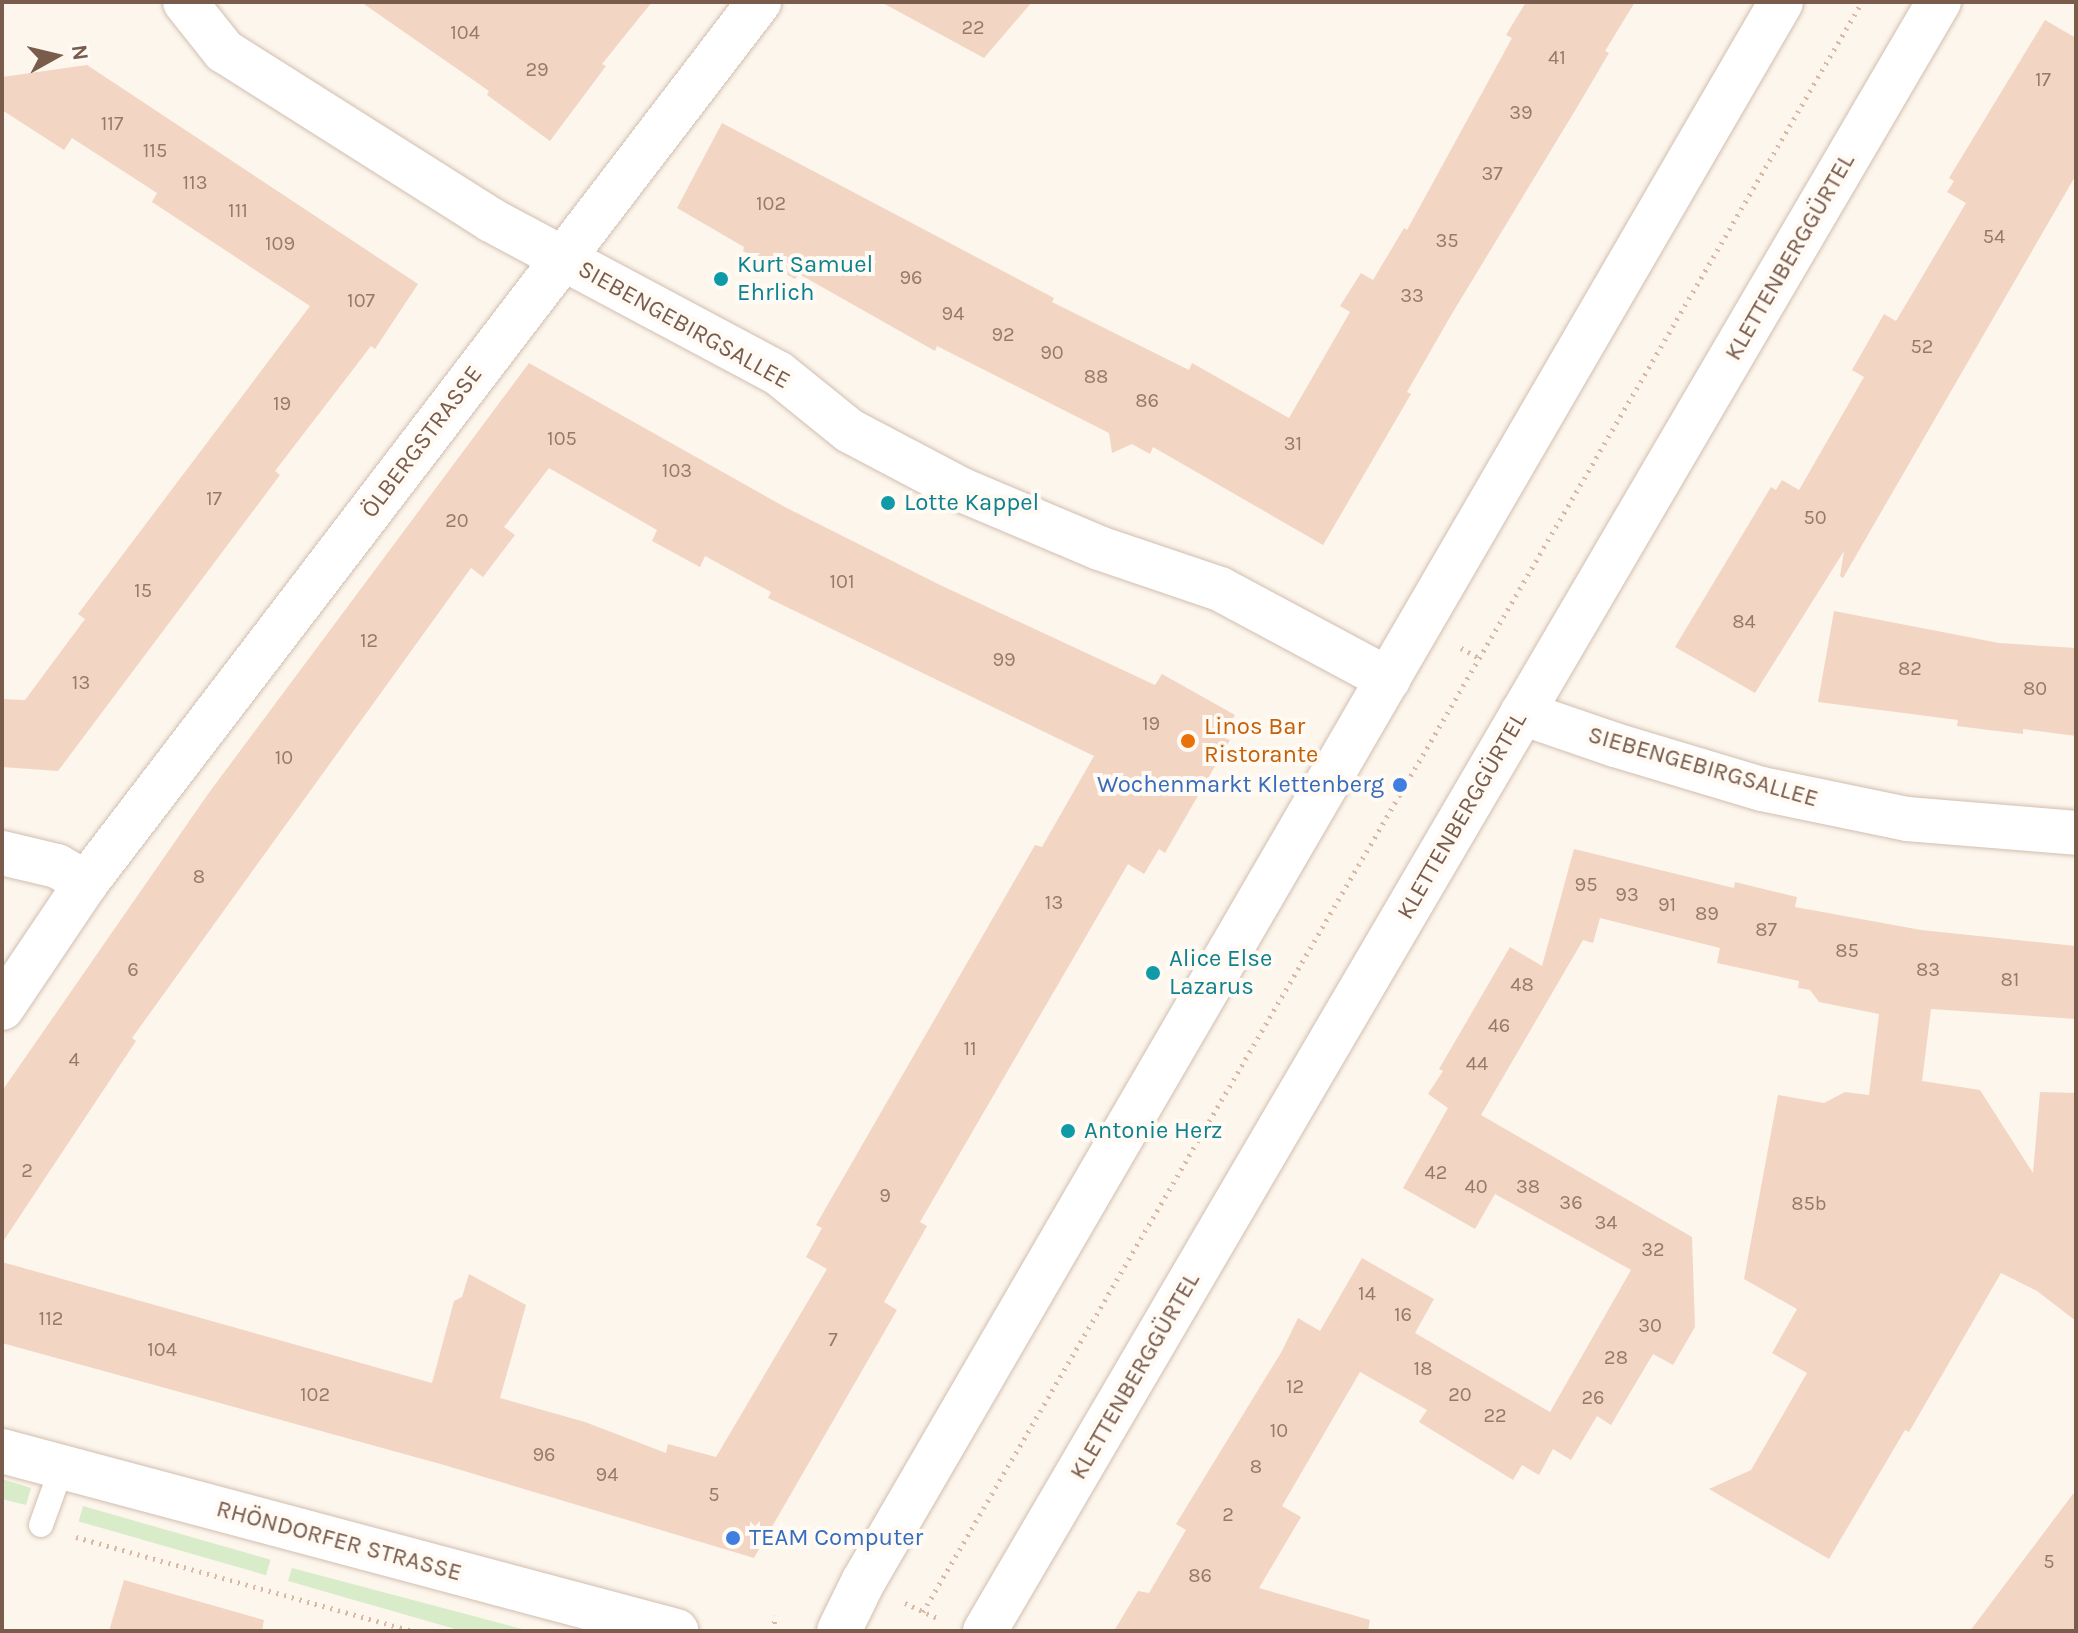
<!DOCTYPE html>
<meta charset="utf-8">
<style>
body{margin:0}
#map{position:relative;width:2078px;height:1633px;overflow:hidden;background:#fdf6ec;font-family:Karla,sans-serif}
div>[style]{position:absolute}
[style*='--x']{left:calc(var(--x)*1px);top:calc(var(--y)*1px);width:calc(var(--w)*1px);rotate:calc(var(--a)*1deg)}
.green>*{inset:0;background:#d8ecc9;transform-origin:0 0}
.building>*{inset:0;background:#f3d5c3}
.path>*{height:5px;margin-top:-2.5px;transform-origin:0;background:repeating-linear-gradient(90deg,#d9b8a5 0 2px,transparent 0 8px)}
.roads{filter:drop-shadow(0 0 2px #d1beb0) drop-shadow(0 0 2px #d1beb0)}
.lane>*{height:24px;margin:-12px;padding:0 12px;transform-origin:12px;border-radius:12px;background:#fff}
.street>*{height:44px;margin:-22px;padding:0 22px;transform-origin:22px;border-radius:22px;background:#fff}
.secondary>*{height:44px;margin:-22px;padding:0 22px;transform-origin:22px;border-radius:22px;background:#fff}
.dots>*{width:22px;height:22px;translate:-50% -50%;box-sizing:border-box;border:4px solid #fffaf3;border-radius:50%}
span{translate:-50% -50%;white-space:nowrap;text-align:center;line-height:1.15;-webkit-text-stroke:8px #fffaf3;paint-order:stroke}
.number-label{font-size:20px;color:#987a6a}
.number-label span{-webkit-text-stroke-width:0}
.street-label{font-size:24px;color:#7a5c4d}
.culture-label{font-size:24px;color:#0d838f}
.left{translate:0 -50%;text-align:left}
.food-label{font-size:24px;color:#c56008}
.shop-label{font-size:24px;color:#366cbe}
.right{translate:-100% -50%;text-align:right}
.frame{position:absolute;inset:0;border:4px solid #7a5c4d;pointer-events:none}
.north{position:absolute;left:16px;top:16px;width:80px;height:80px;-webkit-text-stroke:6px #fffaf3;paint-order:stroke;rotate:82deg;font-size:22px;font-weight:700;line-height:32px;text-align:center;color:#7a5c4d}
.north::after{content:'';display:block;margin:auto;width:28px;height:36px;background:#7a5c4d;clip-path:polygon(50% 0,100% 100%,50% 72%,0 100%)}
</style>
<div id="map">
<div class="green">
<div style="clip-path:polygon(2px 1479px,31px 1488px,26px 1505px,2px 1499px)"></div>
<div style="left:83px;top:1506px;width:195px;height:16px;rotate:16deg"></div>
<div style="clip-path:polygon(292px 1568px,530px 1631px,462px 1631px,288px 1581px)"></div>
</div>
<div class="building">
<div style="clip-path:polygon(361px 2px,652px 2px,602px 64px,606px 66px,550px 141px,487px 95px,489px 91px)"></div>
<div style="clip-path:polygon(881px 2px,1032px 2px,984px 58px)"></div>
<div style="clip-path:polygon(1526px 2px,1635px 2px,1605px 51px,1609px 53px,1579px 104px,1450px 317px,1407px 392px,1411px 394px,1323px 545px,1153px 447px,1150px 454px,1132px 444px,1112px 453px,1109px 433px,937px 346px,935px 351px,799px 274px,795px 279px,743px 251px,744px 247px,677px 208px,722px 123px,1054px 298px,1052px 302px,1189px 370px,1192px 363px,1289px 418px,1350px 312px,1340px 306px,1361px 273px,1373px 280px,1404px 228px,1407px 230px,1512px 38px,1506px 35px)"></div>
<div style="clip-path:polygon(2045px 20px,2076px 38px,2076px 175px,1843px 578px,1840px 576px,1844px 551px,1755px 693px,1675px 647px,1771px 487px,1776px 490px,1782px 480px,1799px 490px,1864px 377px,1852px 370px,1884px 314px,1896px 321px,1966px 203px,1947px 192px,1954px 181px,1949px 178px)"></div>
<div style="clip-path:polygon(87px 65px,418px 284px,375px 349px,371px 346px,275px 471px,280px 475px,58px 771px,2px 767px,2px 699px,25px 700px,85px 619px,78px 614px,310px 306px,152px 202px,157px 193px,72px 138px,64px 150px,2px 110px,2px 77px)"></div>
<div style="clip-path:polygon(529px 363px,783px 506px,940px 585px,1155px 685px,1162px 674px,1235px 715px,1222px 737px,1230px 740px,1165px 853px,1159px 849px,1144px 874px,1128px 864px,920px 1222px,927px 1226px,884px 1302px,897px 1310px,754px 1558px,444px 1465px,2px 1343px,2px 1262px,432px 1383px,454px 1301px,462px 1297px,469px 1274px,526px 1305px,500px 1398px,585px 1422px,666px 1453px,668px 1444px,716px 1457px,827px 1269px,806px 1257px,822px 1228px,816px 1225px,1035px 845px,1042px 847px,1094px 756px,768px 598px,771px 592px,705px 556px,700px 567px,652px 541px,657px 530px,549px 468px,504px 527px,515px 535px,483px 577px,471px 568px,132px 1038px,136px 1041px,2px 1243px,2px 1091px,208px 794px)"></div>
<div style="clip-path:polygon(1834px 611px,1999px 643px,2076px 648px,2076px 736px,2023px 729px,2023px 734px,1989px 730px,1957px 726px,1958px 720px,1818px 702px)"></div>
<div style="clip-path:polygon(1574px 849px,1734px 888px,1735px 882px,1797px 897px,1795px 907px,1921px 930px,2076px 946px,2076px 1019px,1931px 1009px,1922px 1081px,1980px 1090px,2033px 1173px,2040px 1092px,2076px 1093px,2076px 1321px,2037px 1291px,2001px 1273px,1909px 1432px,1905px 1430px,1829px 1559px,1709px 1489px,1751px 1470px,1807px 1373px,1772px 1353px,1797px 1309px,1744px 1279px,1778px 1095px,1824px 1103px,1845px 1092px,1869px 1095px,1879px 1014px,1819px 1002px,1810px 990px,1798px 988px,1799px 981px,1717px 963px,1720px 948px,1600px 918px,1593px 943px,1583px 940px,1481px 1115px,1692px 1237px,1695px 1327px,1673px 1365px,1653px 1354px,1611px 1425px,1597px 1416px,1571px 1460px,1553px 1449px,1539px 1475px,1522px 1465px,1513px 1480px,1419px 1422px,1427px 1410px,1360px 1372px,1282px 1506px,1301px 1517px,1259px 1588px,1370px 1620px,1368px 1631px,1114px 1631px,1138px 1591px,1149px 1593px,1186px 1530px,1176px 1524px,1282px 1351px,1298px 1318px,1320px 1331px,1362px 1258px,1434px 1299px,1415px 1333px,1550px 1412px,1631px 1270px,1495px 1194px,1475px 1229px,1403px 1188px,1448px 1108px,1428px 1094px,1443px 1071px,1439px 1069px,1510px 947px,1542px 966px)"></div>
<div style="clip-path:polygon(2076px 1490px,2076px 1631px,1970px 1631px)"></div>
<div style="clip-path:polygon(124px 1580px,264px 1620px,262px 1631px,109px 1631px)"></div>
</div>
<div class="path">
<div style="--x:1461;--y:648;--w:23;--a:29"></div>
<div style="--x:76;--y:1537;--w:349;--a:15.6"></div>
<div style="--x:905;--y:1603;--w:38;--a:25"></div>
<div style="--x:923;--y:1612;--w:1864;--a:-59.75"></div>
<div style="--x:772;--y:1631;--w:16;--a:-75"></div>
</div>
<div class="roads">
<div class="lane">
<div style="--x:41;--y:1525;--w:62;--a:-70.1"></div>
</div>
<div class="street">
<div style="--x:185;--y:2;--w:63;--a:51.5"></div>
<div style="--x:224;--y:51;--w:316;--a:32.3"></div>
<div style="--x:491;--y:220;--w:325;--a:28.1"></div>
<div style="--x:778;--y:373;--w:92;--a:38.9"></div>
<div style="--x:850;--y:431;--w:127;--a:27.8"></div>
<div style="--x:962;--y:490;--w:149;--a:22.9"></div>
<div style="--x:1099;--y:548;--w:128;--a:18.7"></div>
<div style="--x:1220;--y:589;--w:191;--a:28.2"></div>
<div style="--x:1522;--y:713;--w:98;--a:19"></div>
<div style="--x:1615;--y:745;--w:153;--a:16.7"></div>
<div style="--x:1762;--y:789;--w:148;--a:11.7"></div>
<div style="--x:1907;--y:819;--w:170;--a:4.7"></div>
<div style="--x:2;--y:853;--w:57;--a:13.3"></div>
<div style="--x:57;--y:866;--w:34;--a:30"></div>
<div style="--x:2;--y:1008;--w:151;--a:-56.1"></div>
<div style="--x:86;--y:883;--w:1109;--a:-52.62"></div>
<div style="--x:2;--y:1451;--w:698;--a:14.95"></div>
</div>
<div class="secondary">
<div style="--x:839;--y:1631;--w:55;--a:-63.9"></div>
<div style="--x:863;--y:1582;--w:1827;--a:-59.84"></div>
<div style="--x:985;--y:1631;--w:1888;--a:-59.65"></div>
</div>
</div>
<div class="dots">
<div style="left:721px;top:279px;background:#0f9aa8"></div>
<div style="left:888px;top:503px;background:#0f9aa8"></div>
<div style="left:1188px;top:741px;background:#e8710a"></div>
<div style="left:1400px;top:785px;background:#3f7fe0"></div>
<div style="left:1153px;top:973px;background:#0f9aa8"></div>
<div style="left:1068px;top:1131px;background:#0f9aa8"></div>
<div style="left:733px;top:1538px;background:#3f7fe0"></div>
</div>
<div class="number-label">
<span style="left:973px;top:27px">22</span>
<span style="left:465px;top:32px">104</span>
<span style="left:1557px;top:57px">41</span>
<span style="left:537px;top:69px">29</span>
<span style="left:2043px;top:79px">17</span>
<span style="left:1521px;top:112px">39</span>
<span style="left:112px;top:123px">117</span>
<span style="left:155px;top:150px">115</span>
<span style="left:1492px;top:173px">37</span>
<span style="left:195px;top:182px">113</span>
<span style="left:771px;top:203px">102</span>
<span style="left:238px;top:210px">111</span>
<span style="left:1994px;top:236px">54</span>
<span style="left:1447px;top:240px">35</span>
<span style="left:280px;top:243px">109</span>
<span style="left:911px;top:277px">96</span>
<span style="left:1412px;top:295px">33</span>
<span style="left:361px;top:300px">107</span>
<span style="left:953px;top:313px">94</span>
<span style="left:1003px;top:334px">92</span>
<span style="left:1922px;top:346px">52</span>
<span style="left:1052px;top:352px">90</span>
<span style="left:1096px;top:376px">88</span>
<span style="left:1147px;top:400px">86</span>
<span style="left:282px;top:403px">19</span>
<span style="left:562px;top:438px">105</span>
<span style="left:1293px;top:443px">31</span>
<span style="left:677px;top:470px">103</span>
<span style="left:214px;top:498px">17</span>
<span style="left:1815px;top:517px">50</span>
<span style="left:457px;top:520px">20</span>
<span style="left:842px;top:581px">101</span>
<span style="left:143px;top:590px">15</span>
<span style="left:1744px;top:621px">84</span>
<span style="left:369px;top:640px">12</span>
<span style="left:1004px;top:659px">99</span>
<span style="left:1910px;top:668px">82</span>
<span style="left:81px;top:682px">13</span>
<span style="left:2035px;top:688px">80</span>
<span style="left:1151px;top:723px">19</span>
<span style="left:284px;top:757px">10</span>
<span style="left:199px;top:876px">8</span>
<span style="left:1586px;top:884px">95</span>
<span style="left:1627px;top:894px">93</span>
<span style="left:1054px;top:902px">13</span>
<span style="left:1667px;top:904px">91</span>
<span style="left:1707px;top:913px">89</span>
<span style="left:1766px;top:929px">87</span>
<span style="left:1847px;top:950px">85</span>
<span style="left:133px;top:969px">6</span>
<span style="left:1928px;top:969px">83</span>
<span style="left:2010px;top:979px">81</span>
<span style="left:1522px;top:984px">48</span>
<span style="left:1499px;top:1025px">46</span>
<span style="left:970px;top:1048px">11</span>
<span style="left:74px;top:1059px">4</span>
<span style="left:1477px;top:1063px">44</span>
<span style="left:27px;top:1170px">2</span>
<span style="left:1436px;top:1172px">42</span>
<span style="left:1476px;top:1186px">40</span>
<span style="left:1528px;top:1186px">38</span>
<span style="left:885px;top:1195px">9</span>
<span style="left:1571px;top:1202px">36</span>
<span style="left:1809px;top:1203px">85b</span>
<span style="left:1606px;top:1222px">34</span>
<span style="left:1653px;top:1249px">32</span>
<span style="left:1367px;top:1293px">14</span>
<span style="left:1403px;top:1314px">16</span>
<span style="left:51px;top:1318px">112</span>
<span style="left:1650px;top:1325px">30</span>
<span style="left:833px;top:1339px">7</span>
<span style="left:162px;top:1349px">104</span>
<span style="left:1616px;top:1357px">28</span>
<span style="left:1423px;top:1368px">18</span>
<span style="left:1295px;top:1386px">12</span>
<span style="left:315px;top:1394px">102</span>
<span style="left:1460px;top:1394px">20</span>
<span style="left:1593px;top:1397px">26</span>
<span style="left:1495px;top:1415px">22</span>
<span style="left:1279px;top:1430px">10</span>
<span style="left:544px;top:1454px">96</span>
<span style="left:1256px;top:1466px">8</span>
<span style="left:607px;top:1474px">94</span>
<span style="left:714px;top:1494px">5</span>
<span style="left:1228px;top:1514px">2</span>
<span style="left:2049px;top:1561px">5</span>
<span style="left:1200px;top:1575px">86</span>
</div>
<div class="street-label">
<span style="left:1790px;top:257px;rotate:-60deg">KLETTENBERGGÜRTEL</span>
<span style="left:684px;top:325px;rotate:29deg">SIEBENGEBIRGSALLEE</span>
<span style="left:422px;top:442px;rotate:-53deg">ÖLBERGSTRASSE</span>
<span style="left:1703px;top:767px;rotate:16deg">SIEBENGEBIRGSALLEE</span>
<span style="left:1462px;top:816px;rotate:-60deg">KLETTENBERGGÜRTEL</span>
<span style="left:1135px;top:1376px;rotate:-60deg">KLETTENBERGGÜRTEL</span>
<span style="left:339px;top:1541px;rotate:15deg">RHÖNDORFER STRASSE</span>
</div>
<div class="culture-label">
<span class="left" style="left:737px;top:279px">Kurt Samuel<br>Ehrlich</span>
<span class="left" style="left:904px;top:503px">Lotte Kappel</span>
<span class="left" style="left:1169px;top:973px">Alice Else<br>Lazarus</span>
<span class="left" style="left:1084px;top:1131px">Antonie Herz</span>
</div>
<div class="food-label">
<span class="left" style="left:1204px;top:741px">Linos Bar<br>Ristorante</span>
</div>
<div class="shop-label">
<span class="right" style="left:1384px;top:785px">Wochenmarkt Klettenberg</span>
<span class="left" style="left:749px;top:1538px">TEAM Computer</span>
</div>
<div class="frame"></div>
<div class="north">N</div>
</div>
